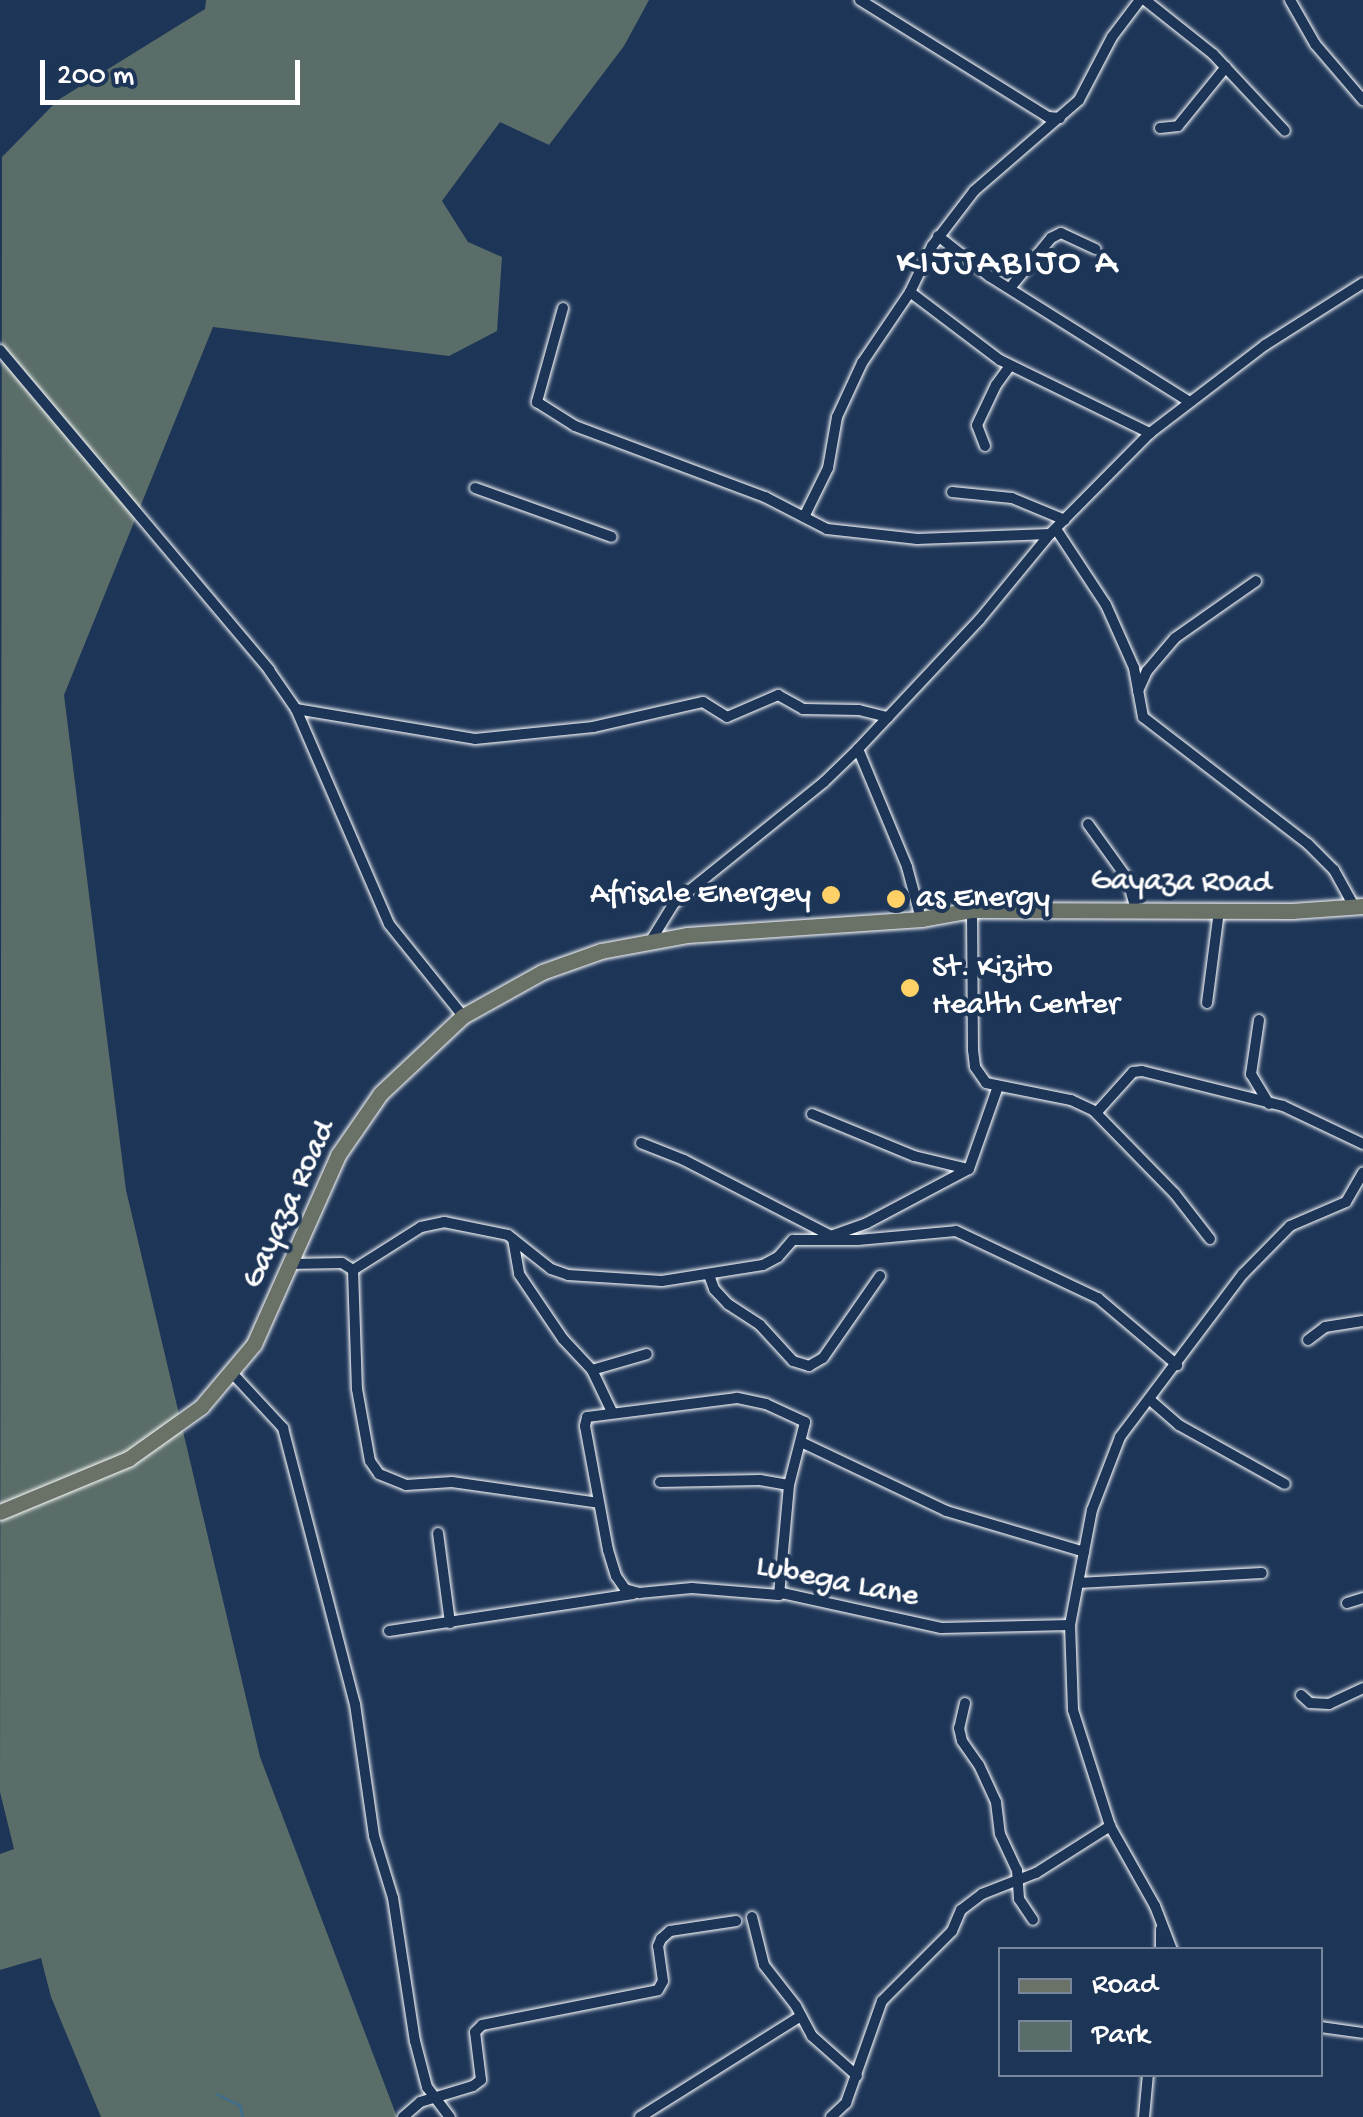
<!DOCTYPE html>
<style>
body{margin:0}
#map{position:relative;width:1363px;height:2117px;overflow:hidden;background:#1d3557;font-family:"Gochi Hand",sans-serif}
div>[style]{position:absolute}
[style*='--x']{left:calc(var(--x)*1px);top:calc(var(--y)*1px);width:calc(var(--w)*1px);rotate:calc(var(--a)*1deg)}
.green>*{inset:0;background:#5a6d68}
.stream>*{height:2.5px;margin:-1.25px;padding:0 1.25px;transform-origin:1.25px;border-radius:1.25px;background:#426e88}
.roads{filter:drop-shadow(0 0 2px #fff) drop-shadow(0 0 2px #fff)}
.minor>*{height:10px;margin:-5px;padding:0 5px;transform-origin:5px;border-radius:5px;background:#1d3557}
.primary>*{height:15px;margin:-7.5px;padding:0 7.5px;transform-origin:7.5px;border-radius:7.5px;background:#6a7166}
.dots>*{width:28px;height:28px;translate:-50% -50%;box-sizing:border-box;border:5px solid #1d3557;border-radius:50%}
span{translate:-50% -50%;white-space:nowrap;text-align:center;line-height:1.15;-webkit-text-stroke:8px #1d3557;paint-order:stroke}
.street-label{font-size:32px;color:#fff}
.poi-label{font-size:32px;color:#fff}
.right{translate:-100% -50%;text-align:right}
.left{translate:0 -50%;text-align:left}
.quarter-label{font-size:38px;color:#fff;letter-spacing:2.5px}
.legend{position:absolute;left:998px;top:1947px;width:325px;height:130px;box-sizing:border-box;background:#1d3557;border:2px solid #77869a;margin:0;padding:12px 18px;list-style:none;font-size:30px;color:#fff}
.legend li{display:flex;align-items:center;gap:20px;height:50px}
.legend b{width:50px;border:2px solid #77869a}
.scale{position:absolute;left:40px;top:60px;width:260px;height:45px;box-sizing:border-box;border:5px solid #fff;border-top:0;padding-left:12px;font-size:30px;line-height:35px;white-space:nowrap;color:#fff;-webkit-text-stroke:8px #1d3557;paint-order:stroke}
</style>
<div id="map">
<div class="green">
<div style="clip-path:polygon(206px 0,649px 0,624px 46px,549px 145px,500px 122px,442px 201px,468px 242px,502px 257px,497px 331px,449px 356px,213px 327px,64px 695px,126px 1190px,260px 1757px,397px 2117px,101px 2117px,51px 1997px,41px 1958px,0 1970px,0 1854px,14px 1849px,0 1792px,2px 157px,58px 100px,205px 9px)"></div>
</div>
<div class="stream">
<div style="--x:217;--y:2094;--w:25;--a:26"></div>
<div style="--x:240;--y:2105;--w:12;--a:76"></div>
</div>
<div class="roads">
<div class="minor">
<div style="--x:860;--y:0;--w:221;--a:31.9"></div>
<div style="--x:1048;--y:117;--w:12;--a:5"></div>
<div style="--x:1145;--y:0;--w:87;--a:38.5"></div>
<div style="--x:1213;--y:54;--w:105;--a:46.9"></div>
<div style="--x:1290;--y:0;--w:51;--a:60.4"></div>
<div style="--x:1315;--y:44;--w:74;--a:49.4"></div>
<div style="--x:1160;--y:128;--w:18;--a:-6"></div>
<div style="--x:1178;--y:126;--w:76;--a:-50.9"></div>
<div style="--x:938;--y:236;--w:65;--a:38.1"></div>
<div style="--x:989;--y:276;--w:237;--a:32.1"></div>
<div style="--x:1010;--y:288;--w:65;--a:-50.6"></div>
<div style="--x:1051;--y:238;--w:11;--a:-27"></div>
<div style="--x:1061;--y:233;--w:38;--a:25"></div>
<div style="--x:910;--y:292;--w:113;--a:37.1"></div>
<div style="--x:1000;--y:360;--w:167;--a:26"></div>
<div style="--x:563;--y:308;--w:98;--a:105.5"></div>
<div style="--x:537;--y:402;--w:45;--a:32.3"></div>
<div style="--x:575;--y:426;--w:203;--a:20.5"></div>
<div style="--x:765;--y:497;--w:70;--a:27.3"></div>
<div style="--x:827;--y:529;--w:91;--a:6.3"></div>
<div style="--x:917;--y:539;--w:133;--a:-2.2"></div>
<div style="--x:0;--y:350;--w:418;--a:49.9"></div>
<div style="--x:269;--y:670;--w:47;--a:55.3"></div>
<div style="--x:296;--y:709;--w:234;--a:66.6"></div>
<div style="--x:389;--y:924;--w:118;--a:51.2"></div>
<div style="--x:985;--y:446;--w:22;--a:-111"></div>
<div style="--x:977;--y:425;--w:44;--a:-64.6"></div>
<div style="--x:996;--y:385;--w:24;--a:-54"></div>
<div style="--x:475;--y:488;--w:145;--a:19.7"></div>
<div style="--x:952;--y:492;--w:60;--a:5.7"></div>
<div style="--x:1012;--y:498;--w:57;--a:22.5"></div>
<div style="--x:804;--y:517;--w:55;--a:-63.9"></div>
<div style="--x:828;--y:468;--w:52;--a:-80"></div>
<div style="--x:837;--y:417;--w:60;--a:-65.2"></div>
<div style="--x:862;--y:363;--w:86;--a:-55.9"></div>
<div style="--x:910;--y:292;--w:51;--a:-64.4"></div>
<div style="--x:932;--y:246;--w:69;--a:-52.6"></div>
<div style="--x:974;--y:191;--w:139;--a:-40.9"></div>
<div style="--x:1079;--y:100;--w:71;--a:-62.4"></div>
<div style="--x:1112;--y:37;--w:46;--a:-52.9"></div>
<div style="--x:1056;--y:529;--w:91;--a:56.7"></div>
<div style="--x:1106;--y:605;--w:69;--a:66"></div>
<div style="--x:1134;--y:668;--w:50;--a:79.6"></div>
<div style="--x:1143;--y:717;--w:208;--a:37.6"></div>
<div style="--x:1308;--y:844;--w:37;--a:45"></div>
<div style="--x:1334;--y:870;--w:43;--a:61.1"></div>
<div style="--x:1138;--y:691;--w:22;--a:-66"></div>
<div style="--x:1147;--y:671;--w:43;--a:-49.7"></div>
<div style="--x:1175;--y:638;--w:99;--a:-35.1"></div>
<div style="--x:296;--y:709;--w:181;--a:9.5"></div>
<div style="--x:475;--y:739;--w:119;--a:-5.8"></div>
<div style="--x:593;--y:727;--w:113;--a:-12.8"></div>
<div style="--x:703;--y:702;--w:28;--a:32"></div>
<div style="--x:727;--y:717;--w:56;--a:-23.3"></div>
<div style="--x:778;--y:695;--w:29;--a:29"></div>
<div style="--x:803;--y:709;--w:56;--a:1"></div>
<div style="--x:859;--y:710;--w:30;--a:14"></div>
<div style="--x:858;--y:749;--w:128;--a:67.4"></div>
<div style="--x:907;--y:867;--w:54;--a:74.9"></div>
<div style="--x:1088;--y:824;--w:67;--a:54.2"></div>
<div style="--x:1127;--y:878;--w:33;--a:74"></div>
<div style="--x:972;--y:910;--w:140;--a:89.6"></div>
<div style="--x:973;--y:1050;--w:17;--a:83"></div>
<div style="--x:975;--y:1067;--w:19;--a:55"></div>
<div style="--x:986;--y:1083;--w:87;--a:11.3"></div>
<div style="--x:1071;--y:1100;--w:29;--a:25"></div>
<div style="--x:1097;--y:1112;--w:54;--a:-48"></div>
<div style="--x:1133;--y:1072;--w:9;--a:-6"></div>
<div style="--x:1142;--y:1071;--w:145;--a:13.9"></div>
<div style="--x:1283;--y:1106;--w:89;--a:25.4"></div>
<div style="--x:650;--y:942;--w:46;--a:-58.4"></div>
<div style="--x:674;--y:903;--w:193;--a:-38.9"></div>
<div style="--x:824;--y:782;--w:47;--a:-44.1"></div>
<div style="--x:858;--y:749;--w:178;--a:-46.8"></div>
<div style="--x:980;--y:619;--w:110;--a:-50.5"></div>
<div style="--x:1050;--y:534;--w:142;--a:-45.3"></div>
<div style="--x:1150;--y:433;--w:145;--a:-37.4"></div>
<div style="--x:1265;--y:345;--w:116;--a:-32.3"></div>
<div style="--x:1207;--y:1003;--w:93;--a:-82.6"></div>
<div style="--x:1259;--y:1020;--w:55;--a:98.4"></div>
<div style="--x:1251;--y:1074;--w:35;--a:59"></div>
<div style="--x:1094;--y:1111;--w:116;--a:45.7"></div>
<div style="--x:1175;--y:1194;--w:57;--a:52.1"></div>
<div style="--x:812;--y:1114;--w:110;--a:22.4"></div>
<div style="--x:914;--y:1156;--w:56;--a:13.5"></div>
<div style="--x:641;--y:1143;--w:46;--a:21.6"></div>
<div style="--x:684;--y:1160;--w:165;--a:27.3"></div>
<div style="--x:828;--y:1237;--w:41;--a:-19.7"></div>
<div style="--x:867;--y:1223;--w:115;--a:-27.9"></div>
<div style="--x:969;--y:1169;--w:88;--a:-70.7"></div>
<div style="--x:513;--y:1239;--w:36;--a:80"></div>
<div style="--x:519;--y:1274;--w:78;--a:55.9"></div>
<div style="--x:563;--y:1339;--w:42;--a:46.9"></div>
<div style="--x:592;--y:1370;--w:47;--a:64.5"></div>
<div style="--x:290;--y:1264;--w:52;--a:-1.1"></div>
<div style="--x:342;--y:1263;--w:13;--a:32"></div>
<div style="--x:353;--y:1270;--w:80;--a:-32.3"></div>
<div style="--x:421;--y:1227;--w:24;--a:-12"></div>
<div style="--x:444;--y:1222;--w:65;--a:11.5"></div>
<div style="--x:508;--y:1235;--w:55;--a:38.3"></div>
<div style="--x:551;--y:1269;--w:18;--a:19"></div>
<div style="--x:568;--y:1275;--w:94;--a:3.7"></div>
<div style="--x:662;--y:1281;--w:102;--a:-9"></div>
<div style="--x:763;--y:1265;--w:17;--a:-28"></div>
<div style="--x:778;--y:1257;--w:23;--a:-49"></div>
<div style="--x:793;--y:1240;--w:65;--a:0"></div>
<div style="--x:858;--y:1240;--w:98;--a:-5.2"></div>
<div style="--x:956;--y:1231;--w:157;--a:25.3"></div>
<div style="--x:1098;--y:1298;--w:104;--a:40.3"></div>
<div style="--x:353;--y:1270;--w:119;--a:88.1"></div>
<div style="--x:357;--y:1389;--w:73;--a:79.8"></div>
<div style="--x:370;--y:1461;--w:16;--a:55"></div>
<div style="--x:379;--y:1474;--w:29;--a:22"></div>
<div style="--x:406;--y:1485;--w:46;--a:-3.7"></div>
<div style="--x:452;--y:1482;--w:148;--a:8.1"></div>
<div style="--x:709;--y:1275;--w:15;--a:70"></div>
<div style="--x:714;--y:1289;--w:21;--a:47"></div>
<div style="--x:728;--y:1304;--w:38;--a:33"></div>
<div style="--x:760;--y:1325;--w:49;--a:47.5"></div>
<div style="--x:793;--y:1361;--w:17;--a:17"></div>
<div style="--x:809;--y:1366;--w:16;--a:-30"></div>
<div style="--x:823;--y:1358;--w:100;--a:-55.2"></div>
<div style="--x:1308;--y:1340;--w:21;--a:-37"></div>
<div style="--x:1325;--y:1327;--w:38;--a:-9"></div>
<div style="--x:592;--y:1370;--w:57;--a:-16.2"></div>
<div style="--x:233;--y:1374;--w:74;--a:47.2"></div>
<div style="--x:283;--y:1428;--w:285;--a:75.4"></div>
<div style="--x:355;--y:1704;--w:133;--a:81.8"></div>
<div style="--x:374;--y:1836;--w:65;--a:73"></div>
<div style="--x:393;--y:1898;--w:145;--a:81.3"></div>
<div style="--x:415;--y:2041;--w:48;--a:75.4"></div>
<div style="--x:427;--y:2087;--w:38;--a:53"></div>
<div style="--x:1149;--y:1399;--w:40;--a:41"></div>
<div style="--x:1179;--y:1425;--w:121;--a:29.1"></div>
<div style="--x:801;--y:1442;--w:161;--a:25.4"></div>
<div style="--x:946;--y:1511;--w:144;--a:16.5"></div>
<div style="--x:660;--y:1482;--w:100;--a:-1.1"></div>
<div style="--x:760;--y:1480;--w:29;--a:10"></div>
<div style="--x:438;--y:1533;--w:91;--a:82.4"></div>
<div style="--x:1078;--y:1583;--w:184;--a:-3.1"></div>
<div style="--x:779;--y:1595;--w:110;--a:-84.8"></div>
<div style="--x:789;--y:1485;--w:65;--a:-75.7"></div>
<div style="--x:805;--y:1422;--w:43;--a:-155.2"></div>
<div style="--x:766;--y:1404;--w:30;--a:-168"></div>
<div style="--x:737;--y:1398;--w:151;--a:172.8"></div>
<div style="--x:587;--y:1417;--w:9;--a:103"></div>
<div style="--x:585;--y:1426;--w:126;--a:79.5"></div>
<div style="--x:608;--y:1550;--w:27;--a:73"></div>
<div style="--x:616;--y:1576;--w:16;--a:55"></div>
<div style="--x:625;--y:1589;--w:15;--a:16"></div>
<div style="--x:639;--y:1593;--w:53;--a:-5.4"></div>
<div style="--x:692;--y:1588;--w:87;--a:4.6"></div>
<div style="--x:779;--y:1595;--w:4;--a:-34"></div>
<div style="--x:782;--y:1593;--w:163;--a:12.4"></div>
<div style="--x:941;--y:1628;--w:129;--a:-1.3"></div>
<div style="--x:1347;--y:1603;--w:17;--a:-17"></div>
<div style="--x:389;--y:1631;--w:247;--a:-8.6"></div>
<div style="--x:1301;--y:1695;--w:12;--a:42"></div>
<div style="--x:1310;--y:1703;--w:19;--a:3"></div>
<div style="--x:1329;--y:1704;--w:38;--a:-25"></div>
<div style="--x:965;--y:1703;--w:26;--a:103"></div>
<div style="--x:959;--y:1728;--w:13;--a:77"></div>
<div style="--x:962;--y:1741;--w:29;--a:55"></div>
<div style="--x:979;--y:1765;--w:41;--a:65.3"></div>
<div style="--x:996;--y:1802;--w:32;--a:83"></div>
<div style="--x:1000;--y:1834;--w:40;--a:65"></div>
<div style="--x:1017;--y:1870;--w:29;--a:86"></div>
<div style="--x:1019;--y:1899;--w:25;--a:56"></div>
<div style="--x:752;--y:1917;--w:49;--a:76"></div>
<div style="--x:764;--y:1965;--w:52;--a:52"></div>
<div style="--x:796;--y:2006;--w:34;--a:62"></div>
<div style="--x:812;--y:2036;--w:60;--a:41.6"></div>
<div style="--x:1161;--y:1950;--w:21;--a:-90"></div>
<div style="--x:1172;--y:1950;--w:47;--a:-111.1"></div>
<div style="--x:1155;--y:1906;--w:92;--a:-119.4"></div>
<div style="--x:1110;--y:1826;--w:122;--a:-107.7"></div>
<div style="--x:1073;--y:1710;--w:85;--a:-92"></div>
<div style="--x:1070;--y:1625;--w:117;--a:-79.2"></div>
<div style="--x:1092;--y:1510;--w:78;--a:-69"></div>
<div style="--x:1120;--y:1437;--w:204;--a:-53"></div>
<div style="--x:1243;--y:1274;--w:67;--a:-45.6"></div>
<div style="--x:1290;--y:1226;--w:61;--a:-23.2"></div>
<div style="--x:1346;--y:1202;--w:34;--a:-60"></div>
<div style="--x:1320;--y:2027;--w:43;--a:7.9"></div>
<div style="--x:403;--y:2117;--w:23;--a:-41"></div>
<div style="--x:420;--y:2102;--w:55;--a:-16.8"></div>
<div style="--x:473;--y:2086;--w:10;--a:-37"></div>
<div style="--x:481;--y:2080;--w:48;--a:-97.1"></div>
<div style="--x:475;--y:2032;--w:10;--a:-45"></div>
<div style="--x:482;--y:2025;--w:179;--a:-11.2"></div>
<div style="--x:658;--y:1990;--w:10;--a:-61"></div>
<div style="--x:663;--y:1981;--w:35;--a:-98"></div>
<div style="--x:658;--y:1946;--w:8;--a:-67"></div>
<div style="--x:661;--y:1939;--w:12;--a:-42"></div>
<div style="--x:670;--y:1931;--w:67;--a:-8.6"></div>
<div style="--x:640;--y:2117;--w:190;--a:-32.1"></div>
<div style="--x:831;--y:2117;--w:21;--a:-43"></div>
<div style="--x:846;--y:2103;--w:108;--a:-70.6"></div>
<div style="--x:882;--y:2001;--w:99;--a:-45"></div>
<div style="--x:952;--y:1931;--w:23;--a:-67"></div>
<div style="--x:961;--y:1910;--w:26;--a:-37"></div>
<div style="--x:982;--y:1894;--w:58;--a:-21.3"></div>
<div style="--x:1036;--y:1873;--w:88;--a:-32.4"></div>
<div style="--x:1144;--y:2117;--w:43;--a:-84.7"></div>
</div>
<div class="primary">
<div style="--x:0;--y:1512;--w:139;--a:-22.5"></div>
<div style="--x:128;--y:1459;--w:90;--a:-35.5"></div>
<div style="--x:201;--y:1407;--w:82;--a:-49.9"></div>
<div style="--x:254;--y:1344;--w:207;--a:-66"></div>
<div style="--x:338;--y:1155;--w:75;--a:-55.3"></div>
<div style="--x:381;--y:1093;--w:112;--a:-43.2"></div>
<div style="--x:463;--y:1016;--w:90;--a:-29.1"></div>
<div style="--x:542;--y:972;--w:63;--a:-19.6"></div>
<div style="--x:601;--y:951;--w:87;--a:-10.5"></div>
<div style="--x:687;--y:935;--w:235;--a:-3.9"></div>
<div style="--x:921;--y:919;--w:52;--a:-10"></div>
<div style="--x:972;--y:910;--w:320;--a:0.2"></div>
<div style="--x:1292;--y:911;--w:71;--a:-4"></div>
</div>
</div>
<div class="dots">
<div style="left:831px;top:895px;background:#ffd166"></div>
<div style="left:896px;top:899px;background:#ffd166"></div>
<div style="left:910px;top:988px;background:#ffd166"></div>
</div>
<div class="street-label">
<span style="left:1181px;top:883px;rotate:1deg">Gayaza Road</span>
<span style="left:290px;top:1205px;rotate:-65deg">Gayaza Road</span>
<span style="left:837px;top:1583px;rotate:11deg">Lubega Lane</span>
</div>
<div class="poi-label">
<span class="right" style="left:811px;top:895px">Afrisale Energey</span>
<span class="left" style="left:916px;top:899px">as Energy</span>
<span class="left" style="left:932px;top:988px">St. Kizito<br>Health Center</span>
</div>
<div class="quarter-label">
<span style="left:1008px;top:265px">KIJJABIJO A</span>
</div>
<ul class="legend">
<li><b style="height:12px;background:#6a7166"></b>Road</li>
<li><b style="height:28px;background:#5a6d68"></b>Park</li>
</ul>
<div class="scale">200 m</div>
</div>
